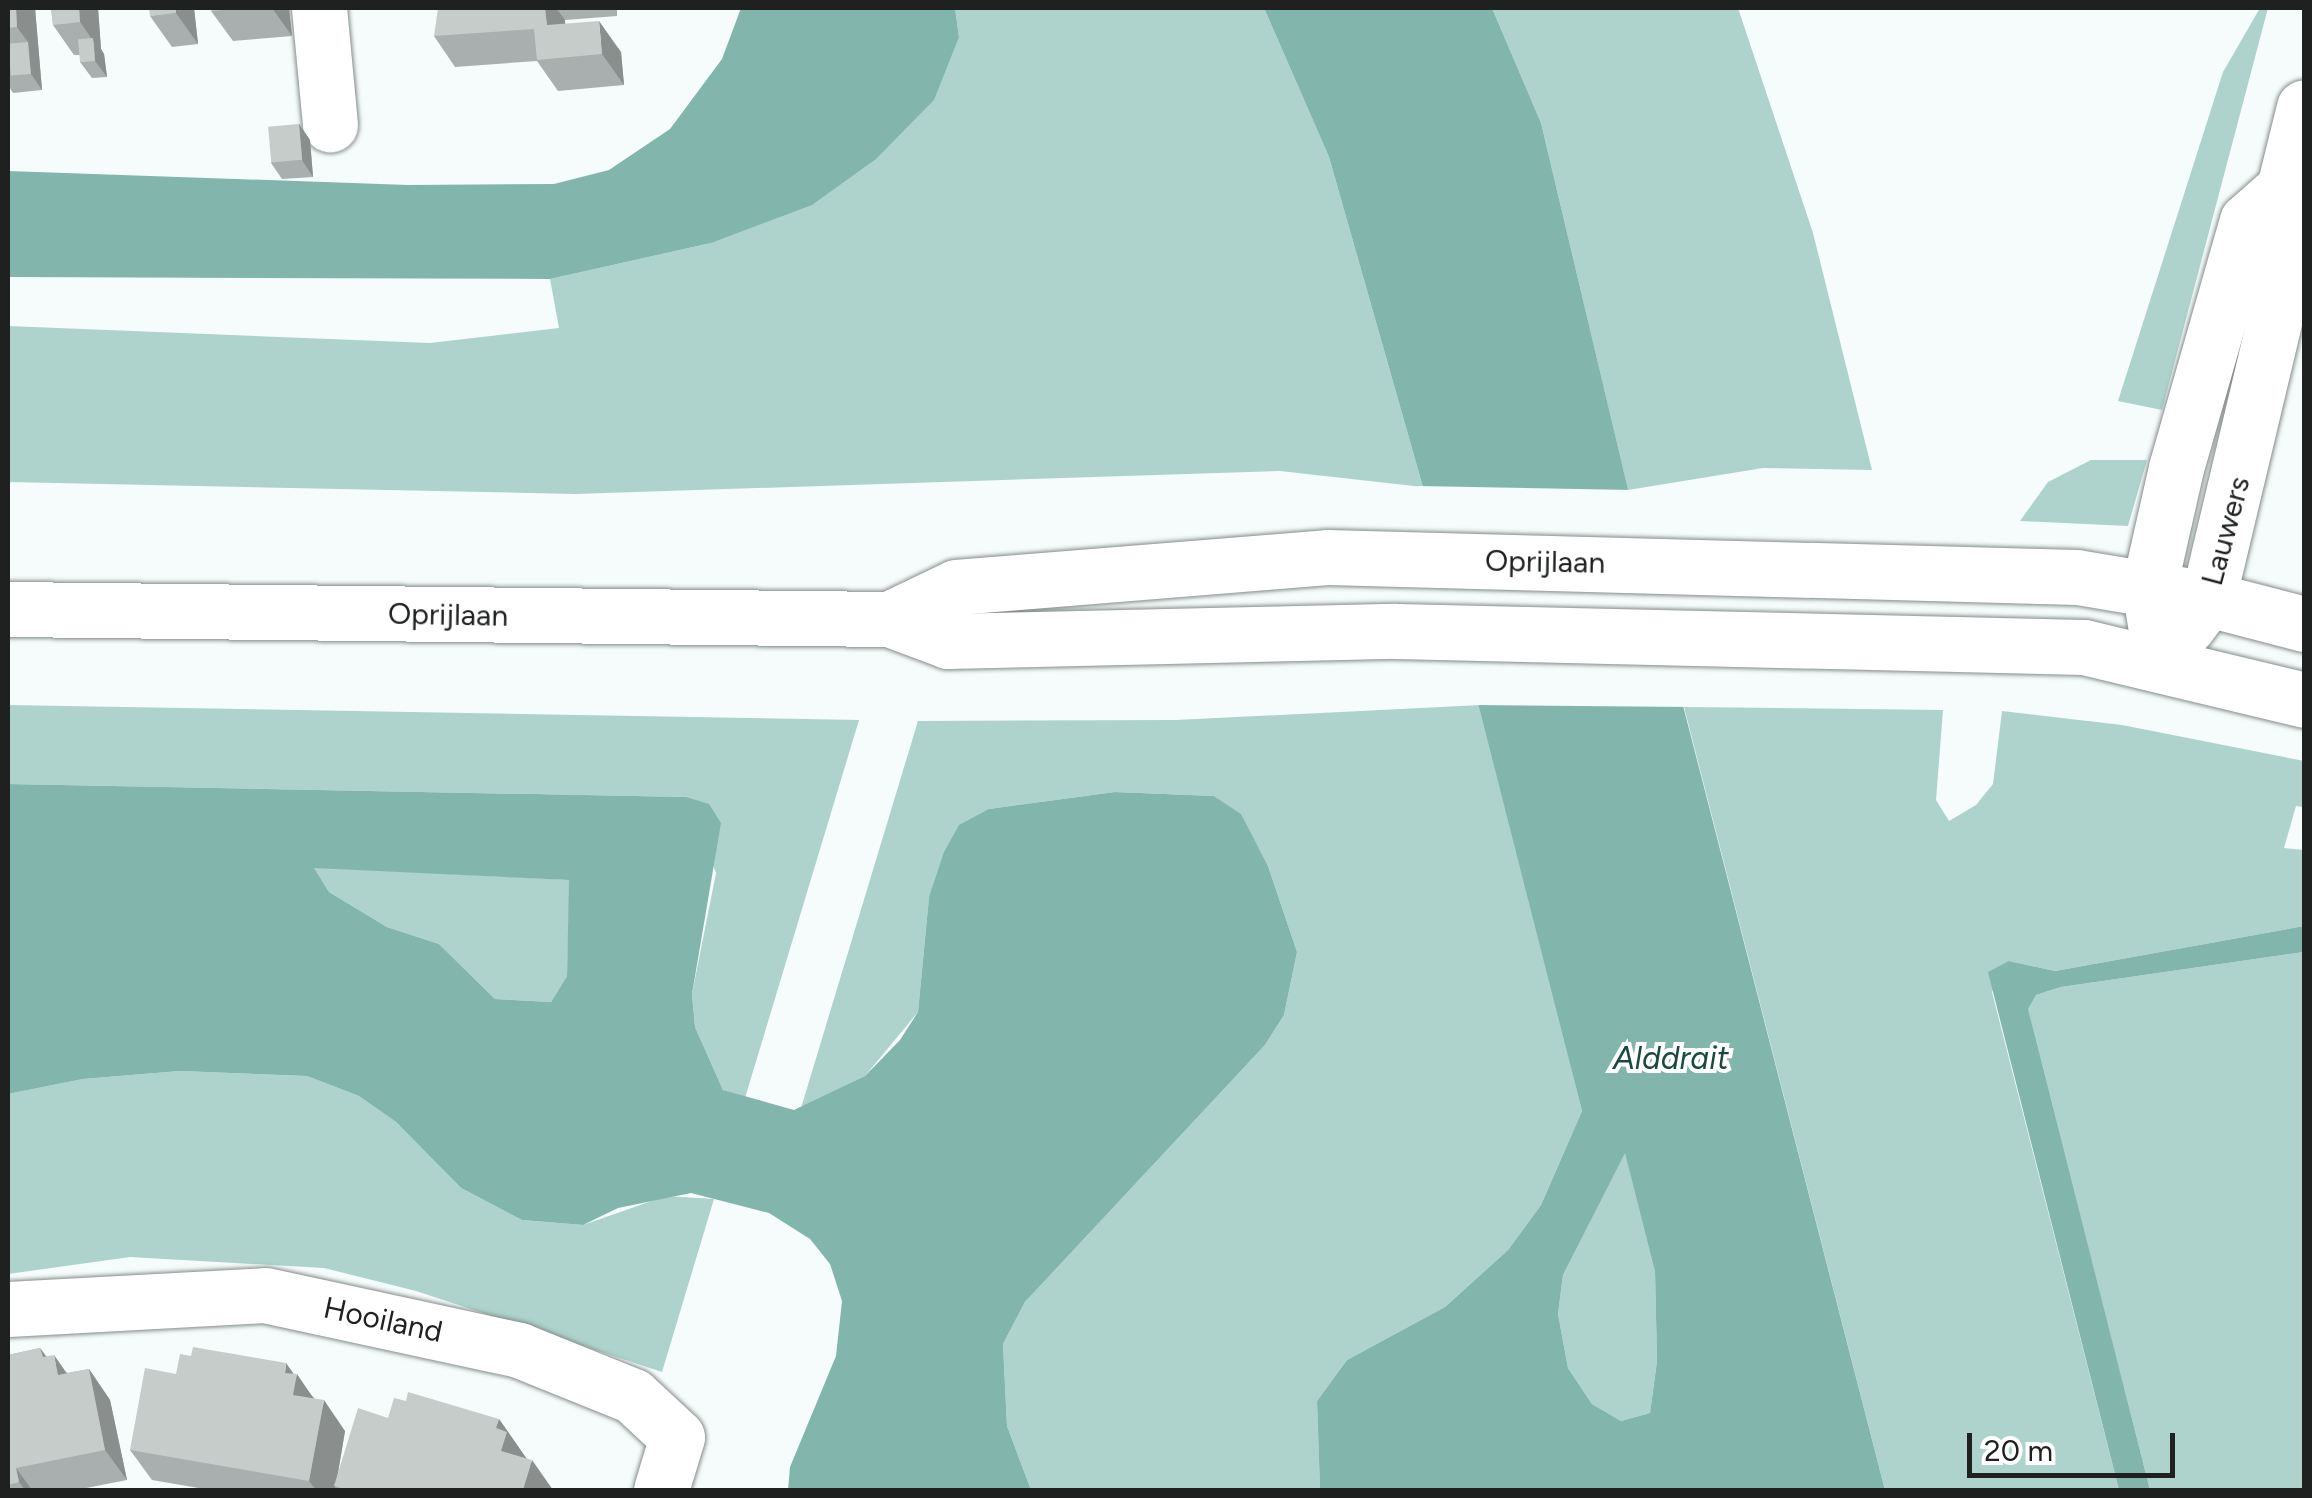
<!DOCTYPE html>
<style>
body{margin:0}
#map{position:relative;width:2312px;height:1498px;overflow:hidden;background:#f5fcfb;font-family:Figtree,sans-serif}
div>[style]{position:absolute}
[style*='--x']{left:calc(var(--x)*1px);top:calc(var(--y)*1px);width:calc(var(--w)*1px);rotate:calc(var(--a)*1deg)}
.green>*{inset:0;background:#add3cc}
.water>*{inset:0;background:#82b6ad}
.pier>*{inset:0;background:#f5fcfb}
.roads{filter:drop-shadow(0 0 2px #858c8a) drop-shadow(0 0 2px #858c8a)}
.minor>*{height:55px;margin:-27.5px;padding:0 27.5px;transform-origin:27.5px;border-radius:27.5px;background:#fff}
.wall>*{inset:0;background:#a9afae}
.shaded-wall>*{inset:0;background:#8a8f8d}
.building>*{inset:0;background:#c5ccca;transform-origin:0 0}
span{translate:-50% -50%;white-space:nowrap;text-align:center;line-height:1.15;-webkit-text-stroke:8px #fff;paint-order:stroke}
.street-label{font-size:30px;color:#1f2121}
.water-label{font-size:32px;color:#1b4942;font-style:italic}
.frame{position:absolute;inset:0;border:10px solid #1f2121;pointer-events:none}
.scale{position:absolute;left:1967px;top:1433px;width:208px;height:45px;box-sizing:border-box;border:5px solid #1f2121;border-top:0;padding-left:12px;font-size:30px;line-height:35px;white-space:nowrap;color:#1f2121;-webkit-text-stroke:8px #fff;paint-order:stroke}
</style>
<div id="map">
<div class="green">
<div style="clip-path:polygon(955px 8px,1264px 8px,1329px 157px,1423px 487px,1280px 471px,575px 494px,8px 482px,8px 326px,430px 343px,559px 328px,550px 279px,711px 243px,959px 37px)"></div>
<div style="clip-path:polygon(1492px 8px,1738px 8px,1813px 233px,1872px 470px,1763px 468px,1628px 490px,1541px 123px)"></div>
<div style="clip-path:polygon(2260px 8px,2268px 8px,2162px 410px,2118px 401px,2223px 72px)"></div>
<div style="clip-path:polygon(2091px 460px,2147px 460px,2128px 526px,2020px 521px,2048px 482px)"></div>
<div style="clip-path:polygon(8px 705px,859px 720px,745px 1098px,723px 1090px,695px 1027px,692px 994px,716px 873px,686px 797px,8px 784px)"></div>
<div style="clip-path:polygon(1481px 705px,1582px 1111px,1541px 1205px,1508px 1250px,1445px 1307px,1347px 1360px,1317px 1401px,1320px 1490px,1031px 1490px,1007px 1426px,1003px 1344px,1025px 1302px,1265px 1045px,1284px 1015px,1297px 952px,1268px 866px,1240px 814px,1214px 796px,1115px 792px,989px 809px,929px 897px,918px 1012px,865px 1076px,801px 1108px,918px 721px,1176px 720px)"></div>
<div style="clip-path:polygon(1684px 707px,1943px 710px,1936px 800px,1949px 821px,1976px 805px,1993px 784px,2002px 711px,2122px 725px,2304px 761px,2304px 807px,2296px 806px,2284px 848px,2304px 850px,2304px 926px,2055px 971px,2009px 961px,1992px 992px,2119px 1490px,1885px 1490px)"></div>
<div style="clip-path:polygon(313px 867px,570px 880px,567px 976px,551px 1002px,495px 999px,439px 944px,387px 927px,329px 892px)"></div>
<div style="clip-path:polygon(2304px 952px,2304px 1490px,2150px 1490px,2027px 1009px,2036px 995px,2061px 987px)"></div>
<div style="clip-path:polygon(180px 1071px,307px 1076px,359px 1096px,396px 1122px,461px 1188px,522px 1220px,583px 1225px,666px 1196px,714px 1199px,662px 1372px,416px 1291px,324px 1268px,130px 1257px,8px 1274px,8px 1094px,83px 1079px)"></div>
<div style="clip-path:polygon(1625px 1151px,1655px 1272px,1657px 1361px,1650px 1413px,1621px 1421px,1592px 1404px,1568px 1368px,1558px 1314px,1563px 1275px)"></div>
</div>
<div class="water">
<div style="clip-path:polygon(741px 8px,955px 8px,959px 37px,934px 100px,876px 159px,812px 205px,711px 243px,550px 279px,8px 277px,8px 171px,408px 185px,554px 184px,609px 170px,670px 129px,722px 59px)"></div>
<div style="clip-path:polygon(evenodd,1264px 8px,1492px 8px,1541px 123px,1636px 523px,1885px 1490px,1320px 1490px,1317px 1401px,1347px 1360px,1445px 1307px,1508px 1250px,1541px 1205px,1582px 1111px,1423px 487px,1329px 157px,1264px 8px,1625px 1153px,1655px 1272px,1657px 1361px,1650px 1413px,1621px 1421px,1592px 1404px,1568px 1368px,1558px 1314px,1563px 1275px,1625px 1153px)"></div>
<div style="clip-path:polygon(evenodd,8px 784px,686px 797px,709px 804px,721px 823px,692px 994px,695px 1027px,723px 1090px,794px 1110px,865px 1076px,900px 1040px,918px 1012px,929px 897px,944px 852px,959px 825px,989px 809px,1115px 792px,1214px 796px,1241px 814px,1268px 866px,1297px 952px,1284px 1015px,1265px 1045px,1025px 1302px,1003px 1344px,1007px 1426px,1031px 1490px,788px 1490px,790px 1467px,836px 1356px,842px 1301px,830px 1264px,810px 1239px,769px 1213px,691px 1193px,618px 1208px,583px 1225px,522px 1220px,461px 1188px,396px 1122px,359px 1096px,307px 1076px,180px 1071px,83px 1079px,8px 1094px,8px 784px,314px 868px,569px 880px,567px 976px,551px 1002px,495px 999px,439px 944px,387px 927px,329px 892px,314px 868px)"></div>
<div style="clip-path:polygon(2304px 926px,2304px 952px,2061px 987px,2036px 995px,2028px 1009px,2150px 1490px,2119px 1490px,1988px 972px,2009px 961px,2055px 971px)"></div>
</div>
<div class="pier">
<div style="clip-path:polygon(1418px 486px,1633px 490px,1690px 707px,1475px 705px)"></div>
</div>
<div class="roads">
<div class="minor">
<div style="--x:319;--y:8;--w:117;--a:84.6"></div>
<div style="--x:8;--y:609;--w:881;--a:0.65"></div>
<div style="--x:889;--y:619;--w:63;--a:20.4"></div>
<div style="--x:948;--y:641;--w:448;--a:-1.3"></div>
<div style="--x:1396;--y:631;--w:688;--a:1.33"></div>
<div style="--x:2084;--y:647;--w:226;--a:13.5"></div>
<div style="--x:889;--y:619;--w:74;--a:-25.5"></div>
<div style="--x:956;--y:587;--w:372;--a:-4.6"></div>
<div style="--x:1327;--y:557;--w:750;--a:1.53"></div>
<div style="--x:2077;--y:577;--w:133;--a:9.5"></div>
<div style="--x:2208;--y:599;--w:99;--a:14.6"></div>
<div style="--x:2155;--y:624;--w:37;--a:-99"></div>
<div style="--x:2149;--y:587;--w:122;--a:-77.2"></div>
<div style="--x:2176;--y:468;--w:257;--a:-74"></div>
<div style="--x:2247;--y:221;--w:50;--a:-41.7"></div>
<div style="--x:2187;--y:627;--w:35;--a:-53"></div>
<div style="--x:2208;--y:599;--w:374;--a:-76.6"></div>
<div style="--x:2295;--y:235;--w:48;--a:-103.2"></div>
<div style="--x:2284;--y:188;--w:83;--a:-76.1"></div>
<div style="--x:8;--y:1309;--w:257;--a:-3.1"></div>
<div style="--x:265;--y:1295;--w:260;--a:12.2"></div>
<div style="--x:519;--y:1350;--w:123;--a:22"></div>
<div style="--x:633;--y:1396;--w:60;--a:43"></div>
<div style="--x:677;--y:1437;--w:55;--a:106.8"></div>
</div>
</div>
<div class="wall">
<div style="clip-path:polygon(8px 8px,35px 8px,42px 90px,13px 93px,8px 85px)"></div>
<div style="clip-path:polygon(51px 8px,98px 8px,101px 49px,104px 54px,107px 77px,92px 78px,80px 62px,80px 55px,74px 55px,53px 25px)"></div>
<div style="clip-path:polygon(194px 8px,198px 44px,172px 47px,150px 16px)"></div>
<div style="clip-path:polygon(211px 8px,289px 8px,292px 36px,233px 41px,211px 11px)"></div>
<div style="clip-path:polygon(451px 8px,617px 8px,617px 16px,565px 20px,565px 24px,621px 52px,624px 85px,558px 91px,537px 61px,455px 67px,434px 36px)"></div>
<div style="clip-path:polygon(299px 124px,310px 140px,313px 177px,282px 179px,271px 163px)"></div>
<div style="clip-path:polygon(40px 1348px,46px 1356px,67px 1373px,89px 1369px,110px 1400px,127px 1480px,76px 1490px,8px 1490px,8px 1355px)"></div>
<div style="clip-path:polygon(176px 1374px,294px 1374px,314px 1398px,345px 1431px,337px 1479px,388px 1418px,499px 1419px,526px 1458px,553px 1490px,337px 1490px,335px 1487px,335px 1490px,210px 1490px,152px 1480px,130px 1450px)"></div>
</div>
<div class="shaded-wall">
<div style="clip-path:polygon(16px 8px,35px 8px,42px 90px,31px 74px,28px 42px,17px 27px)"></div>
<div style="clip-path:polygon(79px 8px,98px 8px,101px 49px,104px 54px,107px 77px,95px 61px,94px 42px,80px 22px)"></div>
<div style="clip-path:polygon(176px 8px,194px 8px,198px 44px,176px 13px)"></div>
<div style="clip-path:polygon(272px 8px,289px 8px,292px 36px)"></div>
<div style="clip-path:polygon(545px 8px,556px 8px,565px 20px,568px 56px,547px 25px)"></div>
<div style="clip-path:polygon(599px 21px,621px 52px,624px 85px,602px 54px)"></div>
<div style="clip-path:polygon(299px 124px,310px 140px,313px 177px,302px 160px)"></div>
<div style="clip-path:polygon(40px 1348px,57px 1372px,54px 1355px,75px 1385px,79px 1405px,43px 1357px)"></div>
<div style="clip-path:polygon(286px 1363px,296px 1377px,297px 1374px,318px 1405px,293px 1395px,285px 1373px)"></div>
<div style="clip-path:polygon(89px 1369px,110px 1400px,127px 1480px,105px 1450px)"></div>
<div style="clip-path:polygon(324px 1400px,345px 1431px,335px 1490px,316px 1490px,309px 1481px)"></div>
<div style="clip-path:polygon(499px 1419px,529px 1462px,501px 1451px,496px 1428px)"></div>
<div style="clip-path:polygon(532px 1460px,553px 1490px,523px 1490px)"></div>
<div style="clip-path:polygon(16px 1468px,32px 1490px,25px 1490px,19px 1482px)"></div>
</div>
<div class="building">
<div style="clip-path:polygon(8px 8px,16px 8px,17px 27px,8px 28px)"></div>
<div style="clip-path:polygon(51px 8px,79px 8px,80px 22px,53px 25px)"></div>
<div style="clip-path:polygon(149px 8px,176px 8px,176px 13px,150px 16px)"></div>
<div style="clip-path:polygon(211px 8px,247px 8px,211px 11px)"></div>
<div style="clip-path:polygon(438px 8px,545px 8px,547px 25px,599px 21px,602px 54px,537px 60px,534px 29px,434px 36px)"></div>
<div style="left:93px;top:38px;width:23px;height:15px;rotate:85deg"></div>
<div style="left:28px;top:42px;width:32px;height:20px;rotate:85deg"></div>
<div style="left:299px;top:124px;width:36px;height:31px;rotate:85deg"></div>
<div style="clip-path:polygon(193px 1347px,286px 1363px,285px 1373px,297px 1374px,293px 1395px,324px 1400px,309px 1481px,130px 1450px,145px 1368px,176px 1374px,180px 1354px,191px 1356px)"></div>
<div style="clip-path:polygon(40px 1348px,43px 1357px,54px 1355px,58px 1375px,89px 1369px,105px 1450px,16px 1468px,19px 1482px,8px 1485px,8px 1355px)"></div>
<div style="clip-path:polygon(408px 1392px,499px 1419px,496px 1428px,507px 1432px,501px 1451px,532px 1460px,523px 1490px,348px 1490px,334px 1486px,358px 1408px,388px 1418px,394px 1398px,406px 1401px)"></div>
</div>
<div class="street-label">
<span style="left:2226px;top:531px;rotate:-75deg">Lauwers</span>
<span style="left:1545px;top:562px;rotate:1deg">Oprijlaan</span>
<span style="left:448px;top:615px;rotate:1deg">Oprijlaan</span>
<span style="left:383px;top:1320px;rotate:12deg">Hooiland</span>
</div>
<div class="water-label">
<span style="left:1671px;top:1058px">Alddrait</span>
</div>
<div class="frame"></div>
<div class="scale">20 m</div>
</div>
